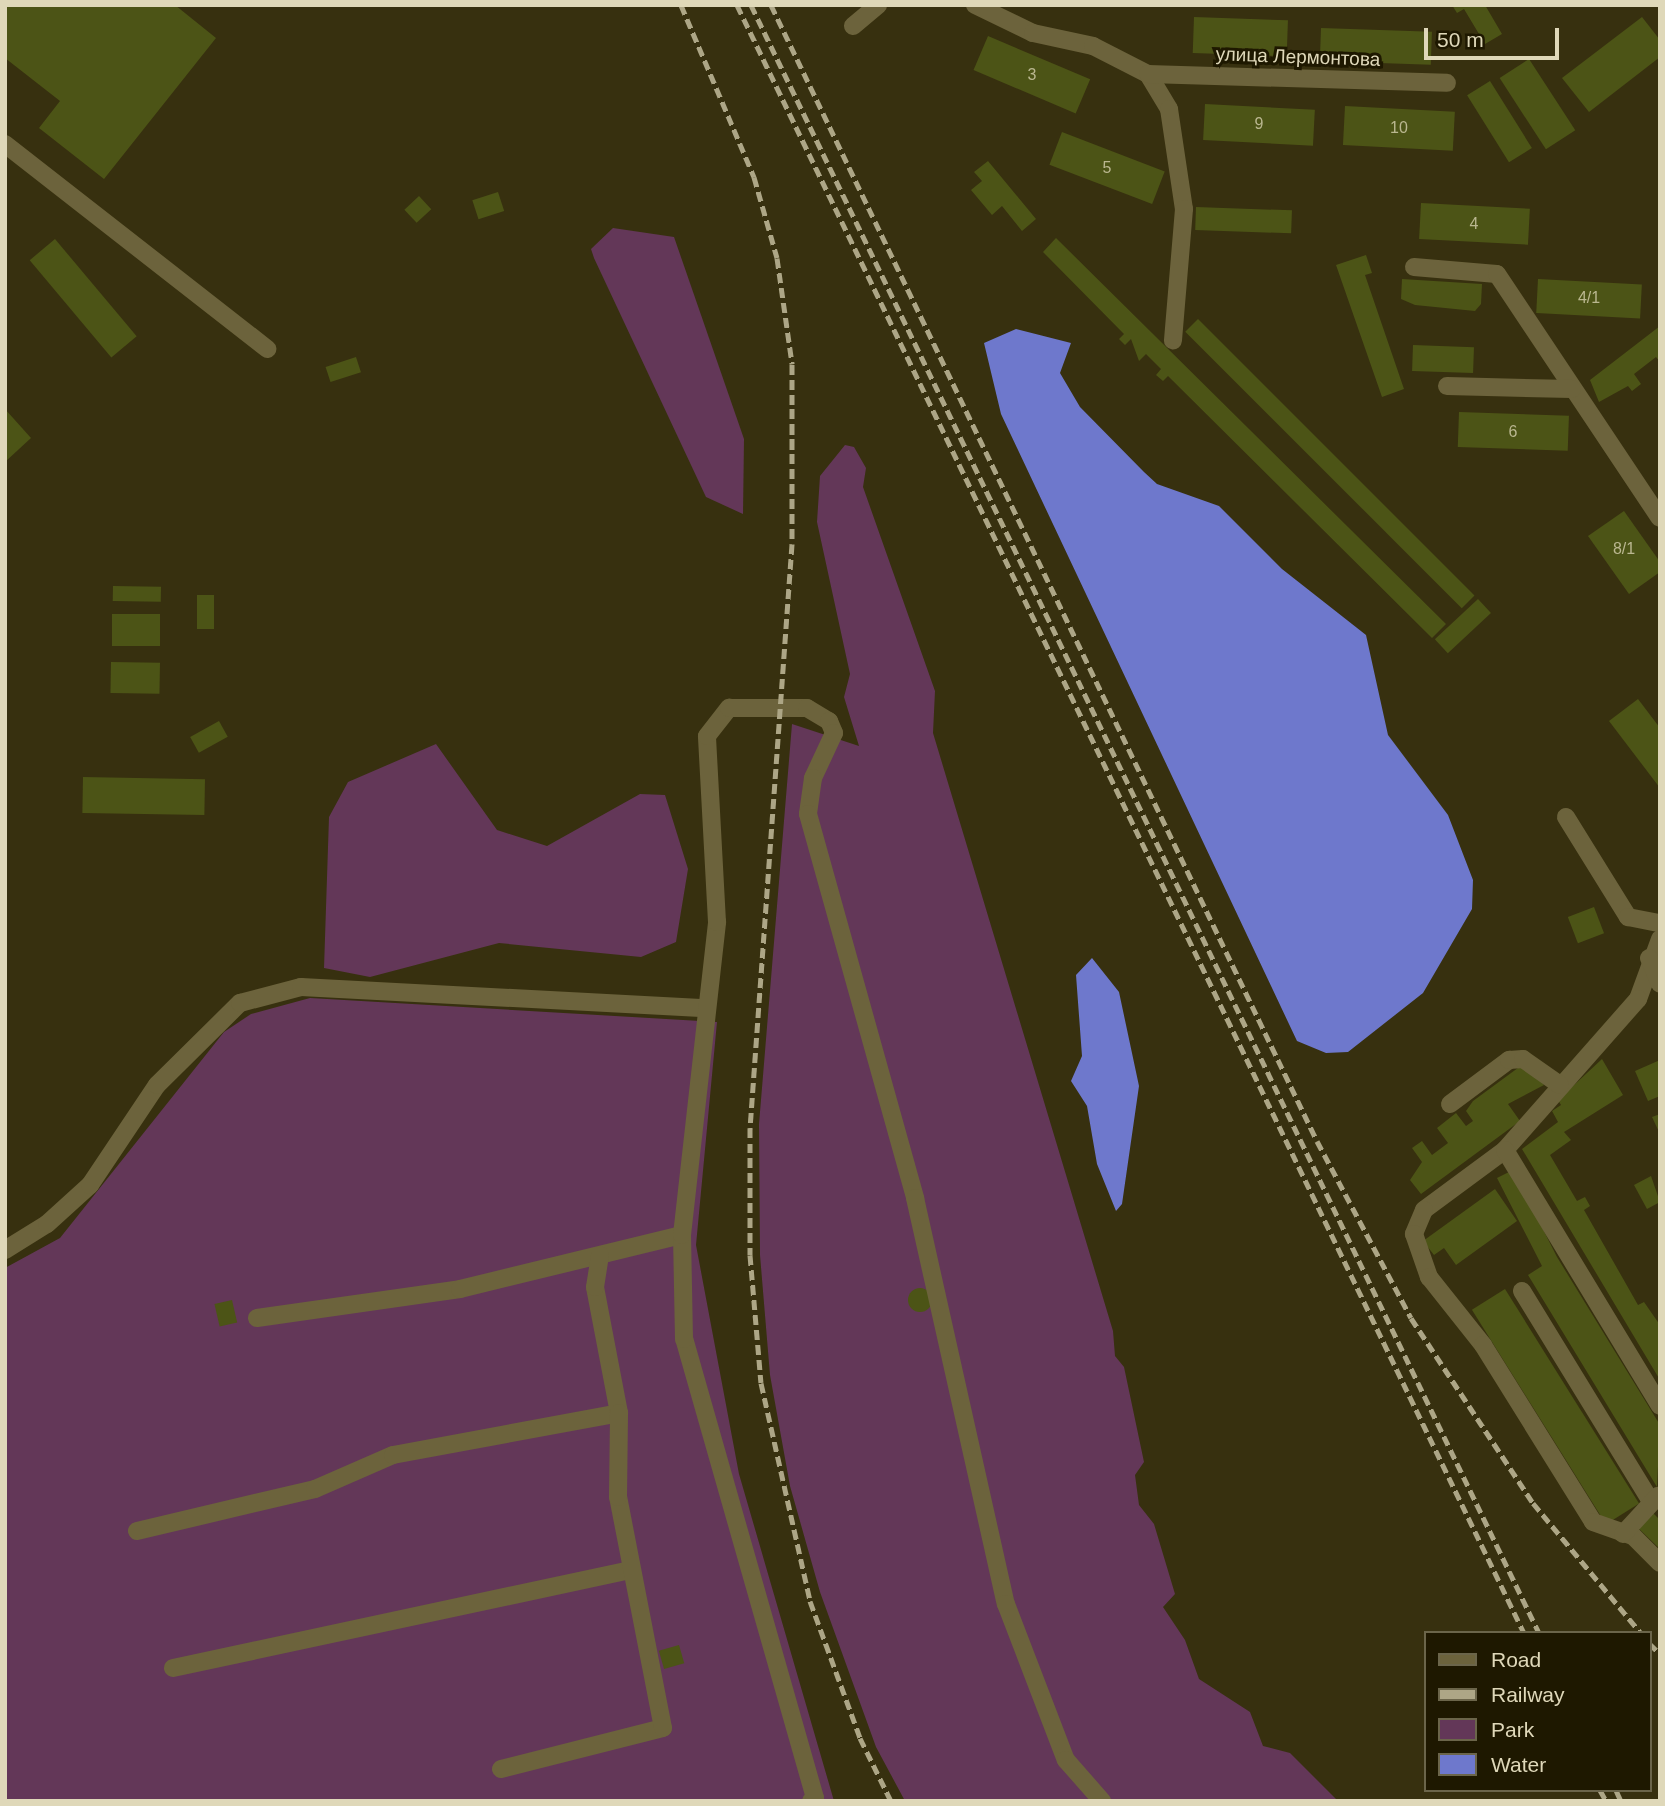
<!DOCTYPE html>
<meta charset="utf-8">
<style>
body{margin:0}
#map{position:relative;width:1665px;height:1806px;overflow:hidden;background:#37300f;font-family:Arial,sans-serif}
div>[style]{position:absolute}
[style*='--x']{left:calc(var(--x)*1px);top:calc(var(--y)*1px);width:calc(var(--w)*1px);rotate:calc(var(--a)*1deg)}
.green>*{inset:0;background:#633758}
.water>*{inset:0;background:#6e78cc}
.building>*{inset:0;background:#4c5416;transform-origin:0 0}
.round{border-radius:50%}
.minor>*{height:18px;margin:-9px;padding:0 9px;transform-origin:9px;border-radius:9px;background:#6c633c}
.rail>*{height:5px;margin-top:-2.5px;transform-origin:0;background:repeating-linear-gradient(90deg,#ada686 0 10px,transparent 0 15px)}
span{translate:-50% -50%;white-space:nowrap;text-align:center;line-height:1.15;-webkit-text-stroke:6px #1e1800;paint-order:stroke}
.number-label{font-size:16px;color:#bab790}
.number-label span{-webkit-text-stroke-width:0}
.street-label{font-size:19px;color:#dfd8b9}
.frame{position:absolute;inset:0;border:7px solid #dfd8b9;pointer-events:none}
.legend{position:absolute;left:1424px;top:1631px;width:228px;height:161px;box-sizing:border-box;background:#1e1800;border:2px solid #6b654a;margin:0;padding:9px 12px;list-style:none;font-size:21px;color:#dfd8b9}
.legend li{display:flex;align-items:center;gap:14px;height:35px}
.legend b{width:35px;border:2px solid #6b654a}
.scale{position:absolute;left:1424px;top:28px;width:135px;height:32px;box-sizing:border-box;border:4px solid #dfd8b9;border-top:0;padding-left:9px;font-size:21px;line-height:24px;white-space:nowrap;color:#dfd8b9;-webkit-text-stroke:5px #1e1800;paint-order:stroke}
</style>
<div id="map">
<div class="green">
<div style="clip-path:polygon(613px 228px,674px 237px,744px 439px,743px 514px,706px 497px,594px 258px,591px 249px)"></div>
<div style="clip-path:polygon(845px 445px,854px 447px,866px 468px,863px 487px,935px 691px,933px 733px,1113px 1331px,1115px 1356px,1124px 1367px,1144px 1462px,1135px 1475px,1139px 1505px,1154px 1524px,1175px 1594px,1163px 1607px,1185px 1640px,1199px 1679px,1250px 1712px,1263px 1746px,1290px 1753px,1338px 1801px,905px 1801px,876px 1747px,820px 1592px,790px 1486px,770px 1375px,760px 1255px,759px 1124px,792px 724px,859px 746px,844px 697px,850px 674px,817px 522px,820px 476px)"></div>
<div style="clip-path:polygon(436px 744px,497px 830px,547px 846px,640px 794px,665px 795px,688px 869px,676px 942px,641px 957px,499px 943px,370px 977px,324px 968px,329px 817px,348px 782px)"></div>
<div style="clip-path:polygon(310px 998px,717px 1022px,696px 1245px,739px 1474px,834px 1801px,5px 1801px,5px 1268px,60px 1238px,224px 1032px,251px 1014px)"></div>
</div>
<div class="water">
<div style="clip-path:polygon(1016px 329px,1071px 343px,1060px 373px,1080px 407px,1144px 472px,1157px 484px,1219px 506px,1282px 569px,1366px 635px,1388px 735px,1448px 815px,1473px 880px,1472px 909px,1423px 993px,1348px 1052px,1326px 1053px,1297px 1041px,1001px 414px,984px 343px)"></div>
<div style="clip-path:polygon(1092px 958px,1119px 992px,1139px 1086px,1122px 1204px,1116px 1211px,1097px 1164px,1087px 1106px,1071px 1081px,1082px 1056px,1076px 975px)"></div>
</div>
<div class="building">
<div style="clip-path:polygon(5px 5px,175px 5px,216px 38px,104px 179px,39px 128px,60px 101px,5px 58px)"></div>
<div style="clip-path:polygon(1452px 5px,1485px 5px,1502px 34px,1485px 44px,1464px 9px,1457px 13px)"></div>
<div style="left:1194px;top:17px;width:94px;height:36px;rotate:2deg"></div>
<div style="clip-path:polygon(1642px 17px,1660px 40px,1660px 57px,1589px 112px,1562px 78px)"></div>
<div style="left:1321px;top:28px;width:111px;height:33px;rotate:2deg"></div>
<div style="left:988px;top:36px;width:111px;height:37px;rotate:23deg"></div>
<div style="left:1529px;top:59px;width:85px;height:35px;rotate:57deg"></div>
<div style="left:1490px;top:81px;width:79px;height:27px;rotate:58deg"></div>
<div style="left:1205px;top:104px;width:110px;height:36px;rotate:3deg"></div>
<div style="left:1345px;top:106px;width:110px;height:39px;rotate:3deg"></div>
<div style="left:1062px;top:132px;width:110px;height:35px;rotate:21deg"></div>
<div style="clip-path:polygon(988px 161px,1036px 219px,1022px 231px,1002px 206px,992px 215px,971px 190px,982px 181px,974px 172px)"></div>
<div style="left:498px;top:192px;width:20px;height:27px;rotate:72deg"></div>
<div style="left:419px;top:196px;width:18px;height:20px;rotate:47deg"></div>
<div style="left:1421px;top:203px;width:109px;height:36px;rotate:3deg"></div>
<div style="left:1196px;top:207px;width:96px;height:23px;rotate:2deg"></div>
<div style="clip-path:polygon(1056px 238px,1446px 624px,1432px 638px,1168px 376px,1163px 381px,1156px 375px,1161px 369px,1146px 354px,1139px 361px,1131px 339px,1125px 345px,1119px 339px,1124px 334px,1043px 252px)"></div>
<div style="left:55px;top:239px;width:127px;height:33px;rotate:50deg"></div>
<div style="clip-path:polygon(1366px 255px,1372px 273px,1365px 275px,1404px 389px,1382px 397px,1336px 265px)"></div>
<div style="clip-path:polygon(1402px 279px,1482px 284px,1481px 304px,1475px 311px,1415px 305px,1401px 299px)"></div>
<div style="left:1538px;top:279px;width:104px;height:34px;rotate:3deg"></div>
<div style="left:1198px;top:319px;width:391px;height:18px;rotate:45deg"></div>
<div style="clip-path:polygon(1660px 326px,1660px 362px,1656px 357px,1634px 374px,1641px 384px,1632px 391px,1628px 386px,1599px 402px,1590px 380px)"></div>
<div style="left:1413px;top:345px;width:61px;height:26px;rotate:2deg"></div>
<div style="left:356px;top:357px;width:16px;height:32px;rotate:72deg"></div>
<div style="clip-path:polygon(5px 409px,31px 438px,5px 462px)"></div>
<div style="left:1459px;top:412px;width:110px;height:35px;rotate:2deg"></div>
<div style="clip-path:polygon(1624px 511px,1660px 562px,1660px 572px,1629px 594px,1588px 536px)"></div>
<div style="left:113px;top:586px;width:48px;height:15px;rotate:1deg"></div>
<div style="left:197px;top:595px;width:17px;height:34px"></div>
<div style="left:1478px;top:599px;width:19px;height:59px;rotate:47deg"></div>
<div style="left:112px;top:614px;width:48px;height:32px"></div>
<div style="left:111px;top:662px;width:49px;height:31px;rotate:1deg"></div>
<div style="clip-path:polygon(1638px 699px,1660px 728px,1660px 788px,1609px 721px)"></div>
<div style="left:219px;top:721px;width:18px;height:33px;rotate:61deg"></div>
<div style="left:83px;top:777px;width:122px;height:36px;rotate:1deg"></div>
<div style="left:1594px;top:907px;width:28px;height:28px;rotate:69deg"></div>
<div style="clip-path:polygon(1602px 1059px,1623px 1095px,1564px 1132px,1571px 1140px,1550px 1155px,1577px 1201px,1585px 1197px,1590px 1206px,1584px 1210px,1638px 1305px,1644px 1302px,1660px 1325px,1660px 1380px,1522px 1149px,1558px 1122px,1552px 1111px,1561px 1105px,1558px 1100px)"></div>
<div style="clip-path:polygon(1660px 1060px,1660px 1096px,1648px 1101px,1635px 1071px)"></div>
<div style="clip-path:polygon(1526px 1062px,1544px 1085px,1508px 1104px,1520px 1121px,1421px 1194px,1410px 1180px,1422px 1162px,1412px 1148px,1422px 1141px,1432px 1155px,1448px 1143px,1437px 1128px,1456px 1113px,1466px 1126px,1473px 1121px,1466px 1111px,1473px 1101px)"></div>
<div style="clip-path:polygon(1660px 1114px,1660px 1134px,1652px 1117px)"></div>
<div style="clip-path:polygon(1513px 1170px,1557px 1257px,1660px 1425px,1657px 1487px,1528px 1275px,1542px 1266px,1497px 1178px)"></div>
<div style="clip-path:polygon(1651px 1176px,1660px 1202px,1647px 1209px,1634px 1185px)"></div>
<div style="clip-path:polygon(1495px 1189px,1517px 1221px,1456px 1265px,1444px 1248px,1434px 1255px,1423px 1241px)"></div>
<div class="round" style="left:908px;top:1288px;width:24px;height:24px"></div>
<div style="left:1505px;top:1289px;width:253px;height:39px;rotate:58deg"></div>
<div style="left:232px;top:1300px;width:23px;height:18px;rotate:77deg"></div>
<div style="clip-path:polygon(1651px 1511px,1660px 1520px,1660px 1549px,1636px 1526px)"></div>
<div style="left:679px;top:1645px;width:19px;height:21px;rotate:74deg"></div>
</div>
<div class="minor">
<div style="--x:975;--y:5;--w:64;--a:25.8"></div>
<div style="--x:1033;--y:33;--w:61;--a:12.2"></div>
<div style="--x:1093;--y:46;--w:62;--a:27"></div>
<div style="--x:1148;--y:74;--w:41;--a:59"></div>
<div style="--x:1169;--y:109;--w:101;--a:81.5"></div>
<div style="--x:1184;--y:209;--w:132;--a:94.8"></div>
<div style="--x:853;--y:26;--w:33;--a:-40"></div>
<div style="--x:1148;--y:74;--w:299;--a:1.7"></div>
<div style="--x:5;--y:144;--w:333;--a:38"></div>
<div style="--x:1414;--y:267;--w:83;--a:4.8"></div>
<div style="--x:1497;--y:274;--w:293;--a:56.3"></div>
<div style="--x:1447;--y:386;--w:125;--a:1.4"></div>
<div style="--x:1566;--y:817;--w:118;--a:58.2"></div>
<div style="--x:1628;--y:917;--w:33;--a:11"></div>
<div style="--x:1660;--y:939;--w:64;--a:110.1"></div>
<div style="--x:1638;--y:999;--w:201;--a:131.4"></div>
<div style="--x:1505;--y:1150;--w:101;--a:143.5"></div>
<div style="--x:1424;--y:1210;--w:26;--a:113"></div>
<div style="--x:1414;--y:1234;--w:46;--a:70.8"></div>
<div style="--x:1429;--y:1277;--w:87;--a:51.5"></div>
<div style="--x:1483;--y:1345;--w:208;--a:58.1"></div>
<div style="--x:1593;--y:1522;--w:42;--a:19.3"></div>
<div style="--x:1633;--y:1536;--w:38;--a:45"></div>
<div style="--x:1649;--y:958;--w:28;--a:67"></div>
<div style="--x:1450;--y:1104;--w:74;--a:-36.7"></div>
<div style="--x:1509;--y:1060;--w:14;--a:-4"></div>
<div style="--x:1523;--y:1059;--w:45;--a:35.1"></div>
<div style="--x:1505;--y:1150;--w:299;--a:58.8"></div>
<div style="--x:5;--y:1250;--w:49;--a:-31.8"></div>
<div style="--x:47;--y:1224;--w:58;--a:-42.2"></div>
<div style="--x:90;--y:1185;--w:120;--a:-56.2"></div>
<div style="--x:157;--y:1085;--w:117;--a:-44.7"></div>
<div style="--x:240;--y:1003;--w:63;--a:-14.7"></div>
<div style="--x:301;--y:987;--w:405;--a:3"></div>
<div style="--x:1522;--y:1291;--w:245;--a:58.5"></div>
<div style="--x:257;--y:1318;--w:205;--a:-8.1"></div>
<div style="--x:460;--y:1289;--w:228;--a:-13.7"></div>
<div style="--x:137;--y:1531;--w:183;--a:-13.3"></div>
<div style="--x:315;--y:1489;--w:85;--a:-23.6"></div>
<div style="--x:393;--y:1455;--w:230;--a:-10.5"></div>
<div style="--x:619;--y:1413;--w:128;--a:-100.8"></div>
<div style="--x:595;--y:1287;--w:32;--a:-81"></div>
<div style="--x:1623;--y:1534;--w:52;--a:-47.4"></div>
<div style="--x:173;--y:1668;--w:469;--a:-12.1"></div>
<div style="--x:501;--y:1769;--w:167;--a:-14.2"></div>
<div style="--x:663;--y:1728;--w:235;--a:-101"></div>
<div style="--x:618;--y:1497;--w:84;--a:-89.3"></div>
<div style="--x:811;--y:1801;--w:5;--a:-37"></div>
<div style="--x:815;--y:1798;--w:477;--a:-105.9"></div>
<div style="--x:684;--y:1339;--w:104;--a:-91.1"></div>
<div style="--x:682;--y:1235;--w:315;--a:-83.6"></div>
<div style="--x:717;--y:922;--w:186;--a:-93.1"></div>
<div style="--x:707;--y:736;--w:36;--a:-52"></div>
<div style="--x:729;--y:708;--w:78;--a:0"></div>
<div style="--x:807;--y:708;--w:26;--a:31"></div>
<div style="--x:829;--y:721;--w:13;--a:67"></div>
<div style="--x:834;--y:733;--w:50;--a:115"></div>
<div style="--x:813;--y:778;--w:36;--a:98"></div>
<div style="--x:808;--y:814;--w:399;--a:74.4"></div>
<div style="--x:915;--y:1198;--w:416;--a:77.4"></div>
<div style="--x:1006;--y:1604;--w:167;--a:69"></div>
<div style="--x:1066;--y:1760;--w:55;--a:48.7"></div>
</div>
<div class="rail">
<div style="--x:681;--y:5;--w:187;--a:67"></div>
<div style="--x:754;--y:177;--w:84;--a:74.1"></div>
<div style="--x:777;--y:258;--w:107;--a:81.9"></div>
<div style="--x:792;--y:364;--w:180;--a:90"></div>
<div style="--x:792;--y:544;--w:586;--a:94.11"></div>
<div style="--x:750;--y:1128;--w:127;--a:90"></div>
<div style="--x:750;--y:1255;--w:128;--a:85.1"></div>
<div style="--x:761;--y:1383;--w:223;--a:77.3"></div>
<div style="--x:810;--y:1601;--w:146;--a:69.9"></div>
<div style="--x:860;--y:1738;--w:70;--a:63.8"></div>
<div style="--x:737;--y:5;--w:1808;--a:64.2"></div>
<div style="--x:751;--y:5;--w:1809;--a:64.17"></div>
<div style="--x:771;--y:5;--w:1260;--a:64.33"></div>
<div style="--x:1317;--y:1141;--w:200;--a:62"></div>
<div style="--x:1411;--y:1318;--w:222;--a:56.6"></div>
<div style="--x:1533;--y:1503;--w:169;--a:50.3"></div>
<div style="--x:1649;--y:1643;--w:16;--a:45"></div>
<div style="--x:1600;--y:1790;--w:13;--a:61"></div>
<div style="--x:1616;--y:1790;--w:12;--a:66"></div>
</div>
<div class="number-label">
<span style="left:1032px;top:75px">3</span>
<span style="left:1259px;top:124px">9</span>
<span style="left:1399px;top:128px">10</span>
<span style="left:1107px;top:168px">5</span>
<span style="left:1474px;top:224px">4</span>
<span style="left:1589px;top:298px">4/1</span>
<span style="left:1513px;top:432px">6</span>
<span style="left:1624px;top:549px">8/1</span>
</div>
<div class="street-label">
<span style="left:1298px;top:57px;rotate:2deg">улица Лермонтова</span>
</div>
<div class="frame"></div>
<ul class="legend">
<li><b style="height:9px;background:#6c633c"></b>Road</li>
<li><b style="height:9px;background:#ada686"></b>Railway</li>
<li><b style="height:19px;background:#633758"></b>Park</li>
<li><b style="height:19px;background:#6e78cc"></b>Water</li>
</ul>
<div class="scale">50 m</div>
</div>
